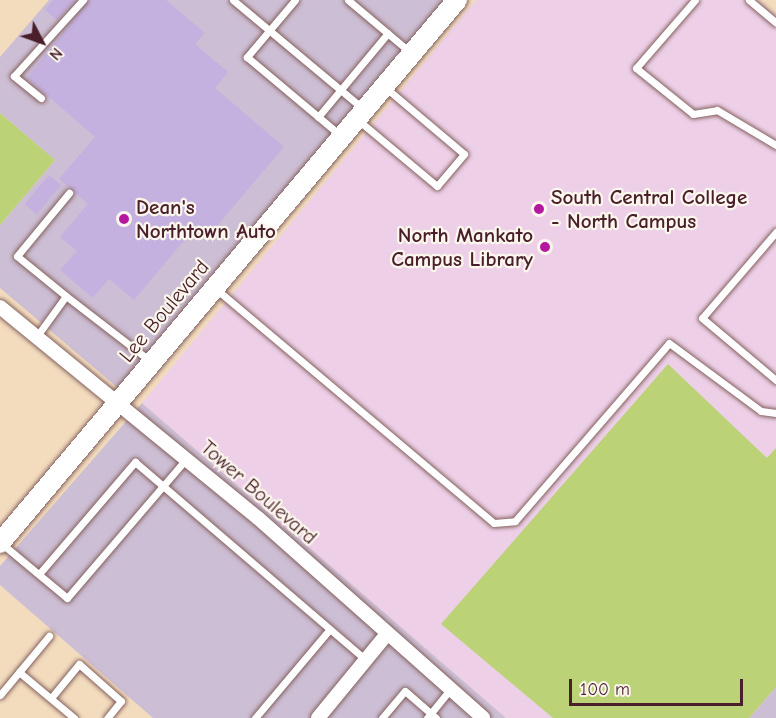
<!DOCTYPE html>
<style>
body{margin:0}
#map{position:relative;width:776px;height:718px;overflow:hidden;background:#f3dcbe;font-family:"Comic Neue",sans-serif}
div>[style]{position:absolute}
[style*='--x']{left:calc(var(--x)*1px);top:calc(var(--y)*1px);width:calc(var(--w)*1px);rotate:calc(var(--a)*1deg)}
.built>*{inset:0;background:#edd0e8}
.industrial>*{inset:0;background:#ccbed4}
.green>*{inset:0;background:#bcd276}
.building>*{inset:0;background:#c5b1df;transform-origin:0 0}
.roads{filter:drop-shadow(0 0 2px #85615e) drop-shadow(0 0 2px #85615e)}
.lane>*{height:7px;margin:-3.5px;padding:0 3.5px;transform-origin:3.5px;border-radius:3.5px;background:#fff}
.street>*{height:14px;margin:-7px;padding:0 7px;transform-origin:7px;border-radius:7px;background:#fff}
.secondary>*{height:20px;margin:-10px;padding:0 10px;transform-origin:10px;border-radius:10px;background:#fff}
.dots>*{width:16px;height:16px;translate:-50% -50%;box-sizing:border-box;border:3px solid #fbf7ec;border-radius:50%}
span{translate:-50% -50%;white-space:nowrap;text-align:center;line-height:1.15;-webkit-text-stroke:4.5px #fbf7ec;paint-order:stroke}
.poi-label{font-size:21px;color:#4a1f2b;font-weight:700}
.left{translate:0 -50%;text-align:left}
.right{translate:-100% -50%;text-align:right}
.street-label{font-size:21px;color:#4a1f2b}
.north{position:absolute;left:12px;top:12px;width:60px;height:60px;-webkit-text-stroke:4px #fbf7ec;paint-order:stroke;rotate:131deg;font-size:16px;font-weight:700;line-height:24px;text-align:center;color:#4a1f2b}
.north::after{content:'';display:block;margin:auto;width:21px;height:27px;background:#4a1f2b;clip-path:polygon(50% 0,100% 100%,50% 72%,0 100%)}
.scale{position:absolute;left:569px;top:679px;width:174px;height:27px;box-sizing:border-box;border:3px solid #4a1f2b;border-top:0;padding-left:8px;font-size:18px;line-height:21px;white-space:nowrap;color:#4a1f2b;-webkit-text-stroke:4px #fbf7ec;paint-order:stroke}
</style>
<div id="map">
<div class="built">
<div style="clip-path:polygon(476px 0,758px 0,776px 16px,776px 687px,749px 718px,506px 718px,142px 403px)"></div>
</div>
<div class="industrial">
<div style="clip-path:polygon(49px 0,446px 0,118px 388px,0 288px,0 225px,55px 160px,0 113px,0 57px)"></div>
<div style="clip-path:polygon(142px 403px,506px 718px,153px 718px,0 585px,0 566px)"></div>
<div style="clip-path:polygon(776px 687px,776px 718px,749px 718px)"></div>
</div>
<div class="green">
<div style="clip-path:polygon(0 113px,55px 160px,0 225px)"></div>
<div style="clip-path:polygon(668px 364px,767px 458px,776px 448px,776px 687px,749px 718px,553px 718px,441px 624px)"></div>
</div>
<div class="building">
<div style="clip-path:polygon(53px 0,75px 0,57px 20px,45px 10px)"></div>
<div style="clip-path:polygon(89px 0,166px 0,205px 33px,195px 44px,228px 72px,215px 88px,284px 147px,210px 234px,198px 224px,134px 300px,109px 279px,93px 298px,60px 270px,77px 251px,60px 237px,88px 204px,59px 179px,95px 137px,27px 78px)"></div>
<div style="left:49px;top:175px;width:16px;height:38px;rotate:40deg"></div>
</div>
<div class="roads">
<div class="lane">
<div style="--x:233;--y:0;--w:168;--a:39.9"></div>
<div style="--x:295;--y:0;--w:75;--a:130.1"></div>
<div style="--x:247;--y:57;--w:121;--a:40"></div>
<div style="--x:348;--y:0;--w:81;--a:40"></div>
<div style="--x:695;--y:0;--w:90;--a:130.9"></div>
<div style="--x:636;--y:68;--w:73;--a:38.9"></div>
<div style="--x:693;--y:114;--w:24;--a:-9"></div>
<div style="--x:717;--y:110;--w:69;--a:30.7"></div>
<div style="--x:749;--y:0;--w:35;--a:40"></div>
<div style="--x:41;--y:98;--w:35;--a:-141"></div>
<div style="--x:14;--y:76;--w:103;--a:-47.8"></div>
<div style="--x:318;--y:117;--w:109;--a:-50.2"></div>
<div style="--x:358;--y:120;--w:103;--a:39.9"></div>
<div style="--x:437;--y:186;--w:42;--a:-49.8"></div>
<div style="--x:464;--y:154;--w:102;--a:-139.8"></div>
<div style="--x:776;--y:232;--w:113;--a:130.7"></div>
<div style="--x:702;--y:318;--w:97;--a:40"></div>
<div style="--x:216;--y:289;--w:363;--a:40.1"></div>
<div style="--x:494;--y:523;--w:21;--a:-5"></div>
<div style="--x:515;--y:521;--w:235;--a:-49.1"></div>
<div style="--x:669;--y:343;--w:114;--a:36.5"></div>
<div style="--x:761;--y:411;--w:15;--a:8"></div>
<div style="--x:66;--y:296;--w:63;--a:-140.8"></div>
<div style="--x:17;--y:256;--w:82;--a:-50.5"></div>
<div style="--x:37;--y:336;--w:49;--a:-54.1"></div>
<div style="--x:66;--y:296;--w:106;--a:37.7"></div>
<div style="--x:1;--y:543;--w:86;--a:39.8"></div>
<div style="--x:67;--y:598;--w:184;--a:-49.4"></div>
<div style="--x:39;--y:574;--w:148;--a:-49.4"></div>
<div style="--x:135;--y:462;--w:304;--a:40.6"></div>
<div style="--x:19;--y:672;--w:72;--a:39.9"></div>
<div style="--x:0;--y:695;--w:77;--a:-50.3"></div>
<div style="--x:51;--y:698;--w:44;--a:-50.5"></div>
<div style="--x:79;--y:664;--w:56;--a:41.4"></div>
<div style="--x:121;--y:701;--w:22;--a:129"></div>
<div style="--x:255;--y:718;--w:116;--a:-49.9"></div>
<div style="--x:382;--y:718;--w:35;--a:-50"></div>
<div style="--x:405;--y:691;--w:41;--a:41.1"></div>
<div style="--x:427;--y:718;--w:36;--a:-51"></div>
</div>
<div class="street">
<div style="--x:0;--y:307;--w:333;--a:39.3"></div>
<div style="--x:258;--y:518;--w:301;--a:41.6"></div>
<div style="--x:318;--y:718;--w:109;--a:-50.6"></div>
</div>
<div class="secondary">
<div style="--x:0;--y:543;--w:710;--a:-49.92"></div>
</div>
</div>
<div class="dots">
<div style="left:539px;top:209px;background:#b5179e"></div>
<div style="left:124px;top:219px;background:#b5179e"></div>
<div style="left:545px;top:247px;background:#b5179e"></div>
</div>
<div class="poi-label">
<span class="left" style="left:551px;top:209px">South Central College<br>- North Campus</span>
<span class="left" style="left:136px;top:219px">Dean's<br>Northtown Auto</span>
<span class="right" style="left:533px;top:247px">North Mankato<br>Campus Library</span>
</div>
<div class="street-label">
<span style="left:164px;top:311px;rotate:-50deg">Lee Boulevard</span>
<span style="left:259px;top:492px;rotate:41deg">Tower Boulevard</span>
</div>
<div class="north">N</div>
<div class="scale">100 m</div>
</div>
